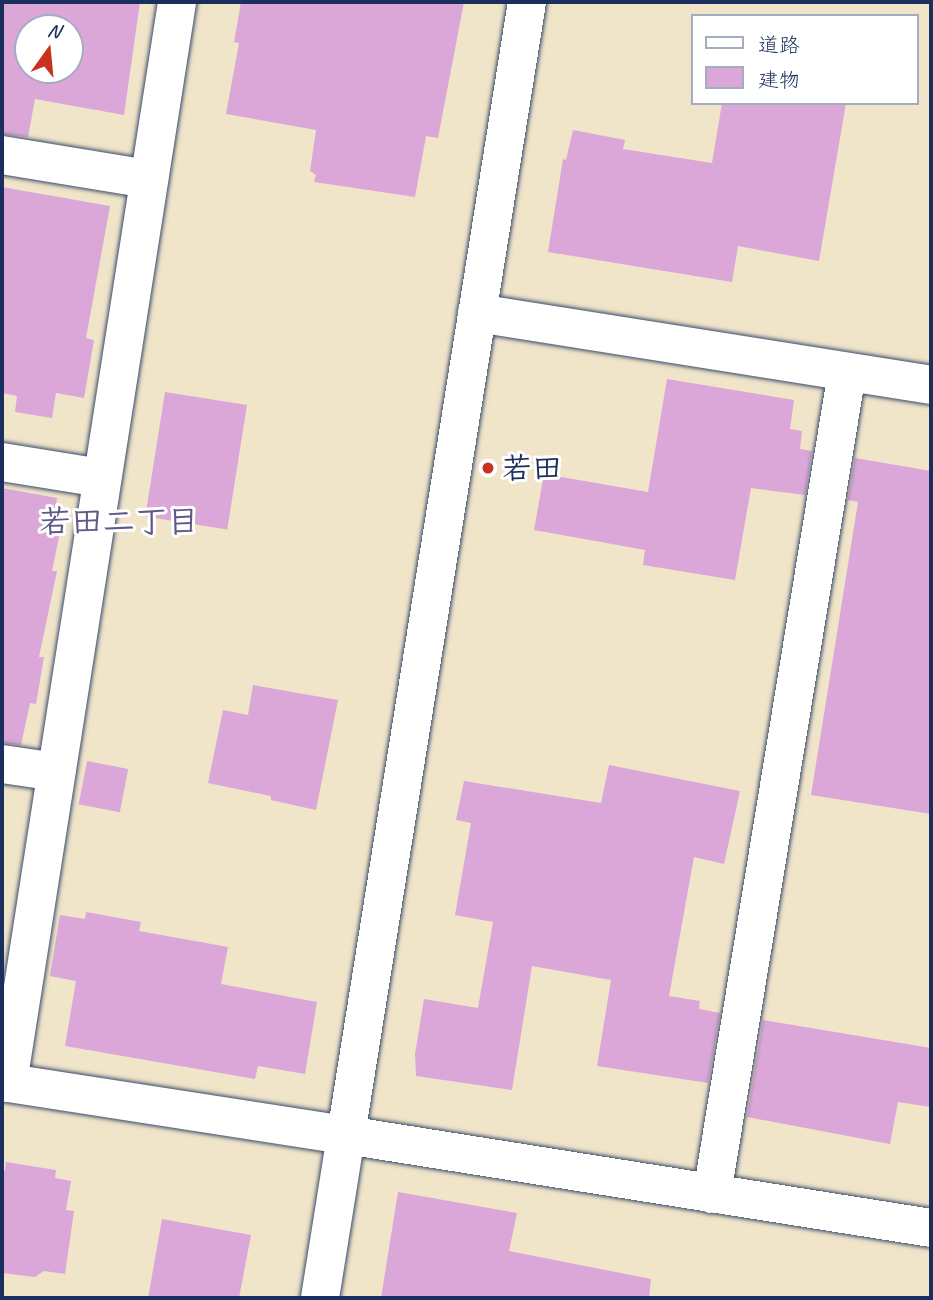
<!DOCTYPE html>
<meta charset="utf-8">
<style>
body{margin:0}
#map{position:relative;width:933px;height:1300px;overflow:hidden;background:#f0e5c9;font-family:Caveat,"Klee One",sans-serif}
div>[style]{position:absolute}
[style*='--x']{left:calc(var(--x)*1px);top:calc(var(--y)*1px);width:calc(var(--w)*1px);rotate:calc(var(--a)*1deg)}
.building>*{inset:0;background:#daa7d8;transform-origin:0 0}
.roads{filter:drop-shadow(0 0 2px #3b4a6e) drop-shadow(0 0 2px #3b4a6e)}
.minor>*{height:38px;margin:-19px;padding:0 19px;transform-origin:19px;border-radius:19px;background:#fff}
.tertiary>*{height:38px;margin:-19px;padding:0 19px;transform-origin:19px;border-radius:19px;background:#fff}
.dots>*{width:19px;height:19px;translate:-50% -50%;box-sizing:border-box;border:4px solid #fff;border-radius:50%}
span{translate:-50% -50%;white-space:nowrap;text-align:center;line-height:1.15;-webkit-text-stroke:6px #fff;paint-order:stroke}
.poi-label{font-size:30px;color:#1b2f5e;font-weight:700}
.left{translate:0 -50%;text-align:left}
.neighbourhood-label{font-size:32px;color:#5e5989;font-weight:700}
.frame{position:absolute;inset:0;border:4px solid #1b2f5e;pointer-events:none}
.legend{position:absolute;left:691px;top:14px;width:228px;height:91px;box-sizing:border-box;background:#fff;border:2px solid #a4acbf;margin:0;padding:9px 12px;list-style:none;font-size:21px;color:#1b2f5e}
.legend li{display:flex;align-items:center;gap:14px;height:35px}
.legend b{width:35px;border:2px solid #a4acbf}
.north{position:absolute;left:14px;top:14px;width:70px;height:70px;box-sizing:border-box;background:#fff;border:2px solid #a4acbf;border-radius:50%;rotate:15deg;font-size:19px;font-weight:700;line-height:28px;text-align:center;color:#1b2f5e}
.north::after{content:'';display:block;margin:auto;width:24px;height:32px;background:#c8321e;clip-path:polygon(50% 0,100% 100%,50% 72%,0 100%)}
</style>
<div id="map">
<div class="building">
<div style="clip-path:polygon(evenodd,2px 2px,140px 2px,124px 115px,35px 99px,28px 137px,2px 134px,2px 2px,28px 28px,70px 28px,70px 70px,28px 70px,28px 28px)"></div>
<div style="clip-path:polygon(241px 2px,464px 2px,438px 138px,426px 136px,415px 197px,314px 182px,316px 175px,310px 171px,316px 130px,226px 114px,239px 43px,234px 42px)"></div>
<div style="clip-path:polygon(722px 103px,846px 103px,819px 261px,738px 246px,732px 282px,548px 252px,563px 159px,566px 160px,573px 130px,625px 140px,623px 149px,712px 163px)"></div>
<div style="clip-path:polygon(2px 187px,110px 206px,86px 338px,94px 340px,84px 398px,56px 393px,52px 418px,15px 412px,17px 396px,2px 393px)"></div>
<div style="clip-path:polygon(667px 379px,794px 400px,790px 429px,802px 431px,800px 449px,812px 451px,805px 495px,751px 488px,735px 580px,643px 565px,645px 550px,534px 530px,544px 474px,648px 492px)"></div>
<div style="left:165px;top:392px;width:83px;height:126px;rotate:9deg"></div>
<div style="clip-path:polygon(855px 458px,931px 471px,931px 814px,811px 795px,858px 502px,848px 500px)"></div>
<div style="clip-path:polygon(2px 488px,57px 498px,55px 511px,64px 513px,52px 571px,57px 571px,39px 657px,44px 657px,36px 704px,30px 703px,21px 745px,2px 743px)"></div>
<div style="clip-path:polygon(253px 685px,338px 700px,316px 810px,271px 800px,271px 796px,208px 783px,223px 710px,248px 715px)"></div>
<div style="left:87px;top:761px;width:42px;height:44px;rotate:11deg"></div>
<div style="clip-path:polygon(609px 765px,740px 791px,724px 864px,694px 857px,669px 996px,700px 1001px,699px 1009px,720px 1013px,708px 1083px,597px 1066px,611px 980px,532px 966px,512px 1090px,416px 1076px,415px 1054px,424px 999px,478px 1008px,493px 922px,455px 915px,471px 823px,456px 820px,464px 781px,601px 803px)"></div>
<div style="clip-path:polygon(86px 912px,141px 922px,139px 931px,228px 947px,221px 984px,317px 1002px,305px 1074px,258px 1066px,255px 1079px,65px 1046px,76px 981px,50px 976px,60px 915px,85px 919px)"></div>
<div style="clip-path:polygon(763px 1020px,931px 1048px,931px 1107px,898px 1102px,890px 1144px,747px 1117px)"></div>
<div style="clip-path:polygon(6px 1162px,56px 1170px,55px 1178px,71px 1181px,66px 1210px,74px 1211px,65px 1274px,44px 1271px,35px 1277px,2px 1273px,2px 1170px,5px 1171px)"></div>
<div style="clip-path:polygon(398px 1192px,517px 1213px,509px 1251px,651px 1279px,649px 1298px,381px 1298px)"></div>
<div style="clip-path:polygon(162px 1219px,251px 1235px,239px 1298px,148px 1298px)"></div>
</div>
<div class="roads">
<div class="minor">
<div style="--x:2;--y:155;--w:149;--a:9.3"></div>
<div style="--x:477;--y:313;--w:460;--a:9"></div>
<div style="--x:2;--y:462;--w:100;--a:9.2"></div>
<div style="--x:2;--y:764;--w:55;--a:8.4"></div>
<div style="--x:8;--y:1083;--w:1094;--a:-81.11"></div>
<div style="--x:712;--y:1194;--w:833;--a:-80.67"></div>
<div style="--x:320;--y:1298;--w:165;--a:-80.9"></div>
</div>
<div class="tertiary">
<div style="--x:527;--y:2;--w:1147;--a:99.08"></div>
<div style="--x:346;--y:1135;--w:592;--a:9.03"></div>
<div style="--x:2;--y:1082;--w:348;--a:8.8"></div>
</div>
</div>
<div class="dots">
<div style="left:488px;top:468px;background:#c8321e"></div>
</div>
<div class="poi-label">
<span class="left" style="left:502px;top:468px">若田</span>
</div>
<div class="neighbourhood-label">
<span style="left:119px;top:522px">若田二丁目</span>
</div>
<div class="frame"></div>
<ul class="legend">
<li><b style="height:9px;background:#fff"></b>道路</li>
<li><b style="height:19px;background:#daa7d8"></b>建物</li>
</ul>
<div class="north">N</div>
</div>
